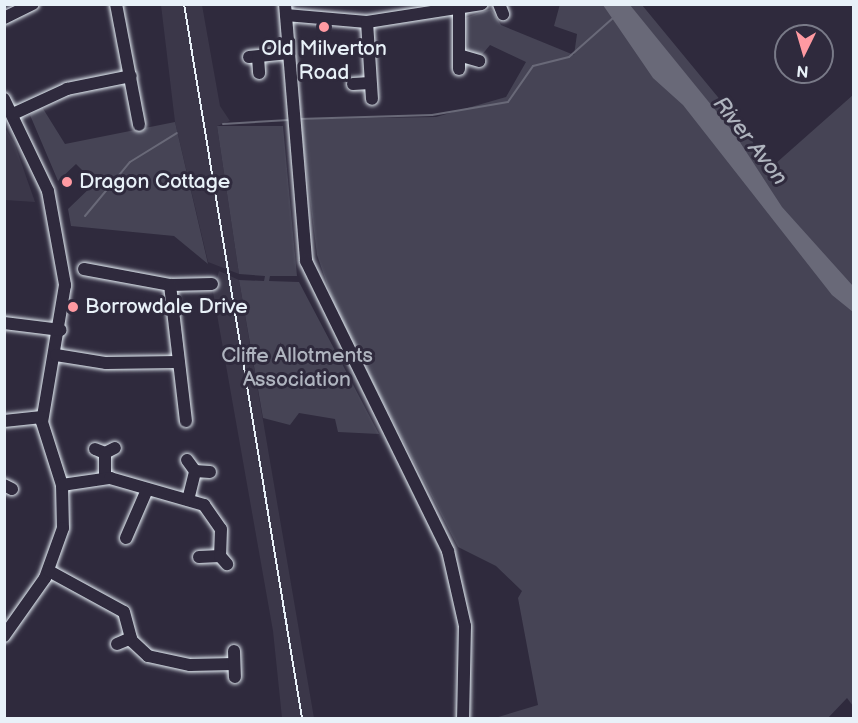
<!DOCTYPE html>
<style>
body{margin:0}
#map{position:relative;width:858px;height:723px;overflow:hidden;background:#2f2a3d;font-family:"Balsamiq Sans",sans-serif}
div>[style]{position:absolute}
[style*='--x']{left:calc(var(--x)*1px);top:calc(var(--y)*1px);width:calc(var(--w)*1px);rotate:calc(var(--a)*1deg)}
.built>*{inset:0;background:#3b3749}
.green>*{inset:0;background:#464455}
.water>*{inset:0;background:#696978}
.stream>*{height:2px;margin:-1px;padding:0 1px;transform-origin:1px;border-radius:1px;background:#696978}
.roads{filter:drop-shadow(0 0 2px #e8f1f8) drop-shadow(0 0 2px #e8f1f8)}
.minor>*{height:12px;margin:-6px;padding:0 6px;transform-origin:6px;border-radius:6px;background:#2f2a3d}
.rail>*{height:2px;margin:-1px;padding:0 1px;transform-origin:1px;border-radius:1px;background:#e8f1f8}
.dots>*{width:16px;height:16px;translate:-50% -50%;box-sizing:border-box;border:3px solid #2f2a3d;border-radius:50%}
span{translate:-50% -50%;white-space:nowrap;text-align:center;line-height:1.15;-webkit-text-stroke:6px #2f2a3d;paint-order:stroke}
.poi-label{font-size:21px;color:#e8f1f8}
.left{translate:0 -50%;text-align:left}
.park-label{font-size:21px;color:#afb4bf}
.water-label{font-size:22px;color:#afb4be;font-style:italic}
.frame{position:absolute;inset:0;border:6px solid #e8f1f8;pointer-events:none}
.north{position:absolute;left:774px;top:24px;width:60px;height:60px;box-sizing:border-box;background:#2f2a3d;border:2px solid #797a88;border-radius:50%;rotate:185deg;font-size:16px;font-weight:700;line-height:24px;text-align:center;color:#e8f1f8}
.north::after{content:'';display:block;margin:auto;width:21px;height:27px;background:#ff9aa2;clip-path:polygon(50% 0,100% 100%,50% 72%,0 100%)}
</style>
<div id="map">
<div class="built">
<div style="clip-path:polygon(161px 5px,202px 5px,220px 106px,230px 121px,217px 126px,239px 274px,208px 262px,175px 122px)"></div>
<div style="clip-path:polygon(5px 128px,15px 145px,35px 202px,5px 200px)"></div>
<div style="clip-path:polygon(219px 271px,239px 280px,314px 718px,282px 718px,273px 631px,213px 292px)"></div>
</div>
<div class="green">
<div style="clip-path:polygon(560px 4px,642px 5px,750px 136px,766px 172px,853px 95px,853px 706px,847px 698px,828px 718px,495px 718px,538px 705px,518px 598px,522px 591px,496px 566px,458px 547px,337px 313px,317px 255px,300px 119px,436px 117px,506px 97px,526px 62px,490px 45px,481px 56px,468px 52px,465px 18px,491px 9px,501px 25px,574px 55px,577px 34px,554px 26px)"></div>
<div style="clip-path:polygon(42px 107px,65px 144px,175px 122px,208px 264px,174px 236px,71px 226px,68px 209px,95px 183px,76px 164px,58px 181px,30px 115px)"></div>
<div style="clip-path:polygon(217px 126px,283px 126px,297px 276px,270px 276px,269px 281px,299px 282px,379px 434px,338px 432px,335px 419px,299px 413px,290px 425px,263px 418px,239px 280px,264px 281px,265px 276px,239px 274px)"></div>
</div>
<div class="water">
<div style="clip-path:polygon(603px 5px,630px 5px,734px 133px,782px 207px,853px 286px,853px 312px,832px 295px,683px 105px,653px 78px)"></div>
</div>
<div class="stream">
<div style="--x:298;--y:119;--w:134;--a:-1.7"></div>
<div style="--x:432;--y:115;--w:77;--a:-9.7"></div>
<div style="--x:508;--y:102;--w:44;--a:-55.2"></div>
<div style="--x:533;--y:66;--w:37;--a:-14"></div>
<div style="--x:569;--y:57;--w:60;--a:-41.6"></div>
<div style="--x:223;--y:124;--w:66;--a:-3.5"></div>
<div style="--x:85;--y:216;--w:70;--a:-50.2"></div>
<div style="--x:130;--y:162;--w:55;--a:-31.7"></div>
</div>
<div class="roads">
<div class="minor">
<div style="--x:116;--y:4;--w:123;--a:79.2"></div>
<div style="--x:285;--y:4;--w:258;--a:85.3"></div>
<div style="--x:306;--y:261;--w:323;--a:63.9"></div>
<div style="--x:448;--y:551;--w:77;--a:77.2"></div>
<div style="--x:465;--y:626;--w:92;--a:91.2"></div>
<div style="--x:499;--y:4;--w:11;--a:68"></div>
<div style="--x:286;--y:15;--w:81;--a:4.9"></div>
<div style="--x:367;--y:22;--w:116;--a:-8.9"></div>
<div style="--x:4;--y:18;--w:32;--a:-26"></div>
<div style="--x:367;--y:22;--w:77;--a:86.3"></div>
<div style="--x:462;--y:56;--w:18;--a:16"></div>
<div style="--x:249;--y:57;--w:40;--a:-5.7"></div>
<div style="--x:258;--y:57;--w:16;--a:86"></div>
<div style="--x:459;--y:69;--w:59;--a:-90"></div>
<div style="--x:353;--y:84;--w:17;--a:-3"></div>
<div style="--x:4;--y:99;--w:102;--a:64.4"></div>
<div style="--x:48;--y:191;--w:96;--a:79.7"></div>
<div style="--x:65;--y:285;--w:139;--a:99.5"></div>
<div style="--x:42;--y:422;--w:66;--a:72.4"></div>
<div style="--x:62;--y:485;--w:43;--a:88.7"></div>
<div style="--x:63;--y:528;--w:53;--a:109.8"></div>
<div style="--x:45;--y:578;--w:71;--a:125.3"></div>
<div style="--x:13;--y:114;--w:60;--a:-24.8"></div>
<div style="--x:67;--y:89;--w:65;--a:-11.5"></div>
<div style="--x:84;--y:269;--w:87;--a:10.5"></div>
<div style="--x:170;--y:285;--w:42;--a:-1.4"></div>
<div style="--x:170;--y:285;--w:137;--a:83.3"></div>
<div style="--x:4;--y:323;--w:57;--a:7"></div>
<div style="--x:56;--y:355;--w:51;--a:9.1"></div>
<div style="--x:106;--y:363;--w:72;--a:-0.8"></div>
<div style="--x:4;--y:421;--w:38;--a:-6"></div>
<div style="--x:95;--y:449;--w:11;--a:22"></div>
<div style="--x:105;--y:453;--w:11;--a:-27"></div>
<div style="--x:187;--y:460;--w:14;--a:54"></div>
<div style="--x:195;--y:471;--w:15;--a:4"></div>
<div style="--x:105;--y:478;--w:25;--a:-90"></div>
<div style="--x:4;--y:485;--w:9;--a:27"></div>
<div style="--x:62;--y:485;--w:49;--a:-8.3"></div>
<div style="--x:110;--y:478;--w:98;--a:16"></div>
<div style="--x:204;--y:505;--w:29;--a:55"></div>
<div style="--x:221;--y:529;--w:27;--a:92"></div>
<div style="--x:188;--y:500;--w:30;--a:-76"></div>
<div style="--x:126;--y:538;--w:50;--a:-66.5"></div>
<div style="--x:199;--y:557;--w:21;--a:-3"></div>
<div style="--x:220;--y:556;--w:11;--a:49"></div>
<div style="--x:49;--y:571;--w:85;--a:28.7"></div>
<div style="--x:124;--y:612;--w:30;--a:75"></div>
<div style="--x:132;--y:641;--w:22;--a:43"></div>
<div style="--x:148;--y:656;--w:43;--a:12.1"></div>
<div style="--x:190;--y:665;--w:44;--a:-1.3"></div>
<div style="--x:117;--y:644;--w:15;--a:-23"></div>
<div style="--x:234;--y:651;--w:26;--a:88"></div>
</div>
</div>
<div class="rail">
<div style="--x:184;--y:4;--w:724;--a:80.62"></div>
</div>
<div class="dots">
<div style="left:324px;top:27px;background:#ff9aa2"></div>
<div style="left:67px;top:182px;background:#ff9aa2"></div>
<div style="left:73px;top:307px;background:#ff9aa2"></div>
</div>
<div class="poi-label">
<span style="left:324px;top:61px">Old Milverton<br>Road</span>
<span class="left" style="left:79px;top:182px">Dragon Cottage</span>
<span class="left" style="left:85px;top:307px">Borrowdale Drive</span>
</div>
<div class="park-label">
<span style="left:297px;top:368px">Cliffe Allotments<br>Association</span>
</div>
<div class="water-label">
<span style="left:750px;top:141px;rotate:52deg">River Avon</span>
</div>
<div class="frame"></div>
<div class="north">N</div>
</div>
